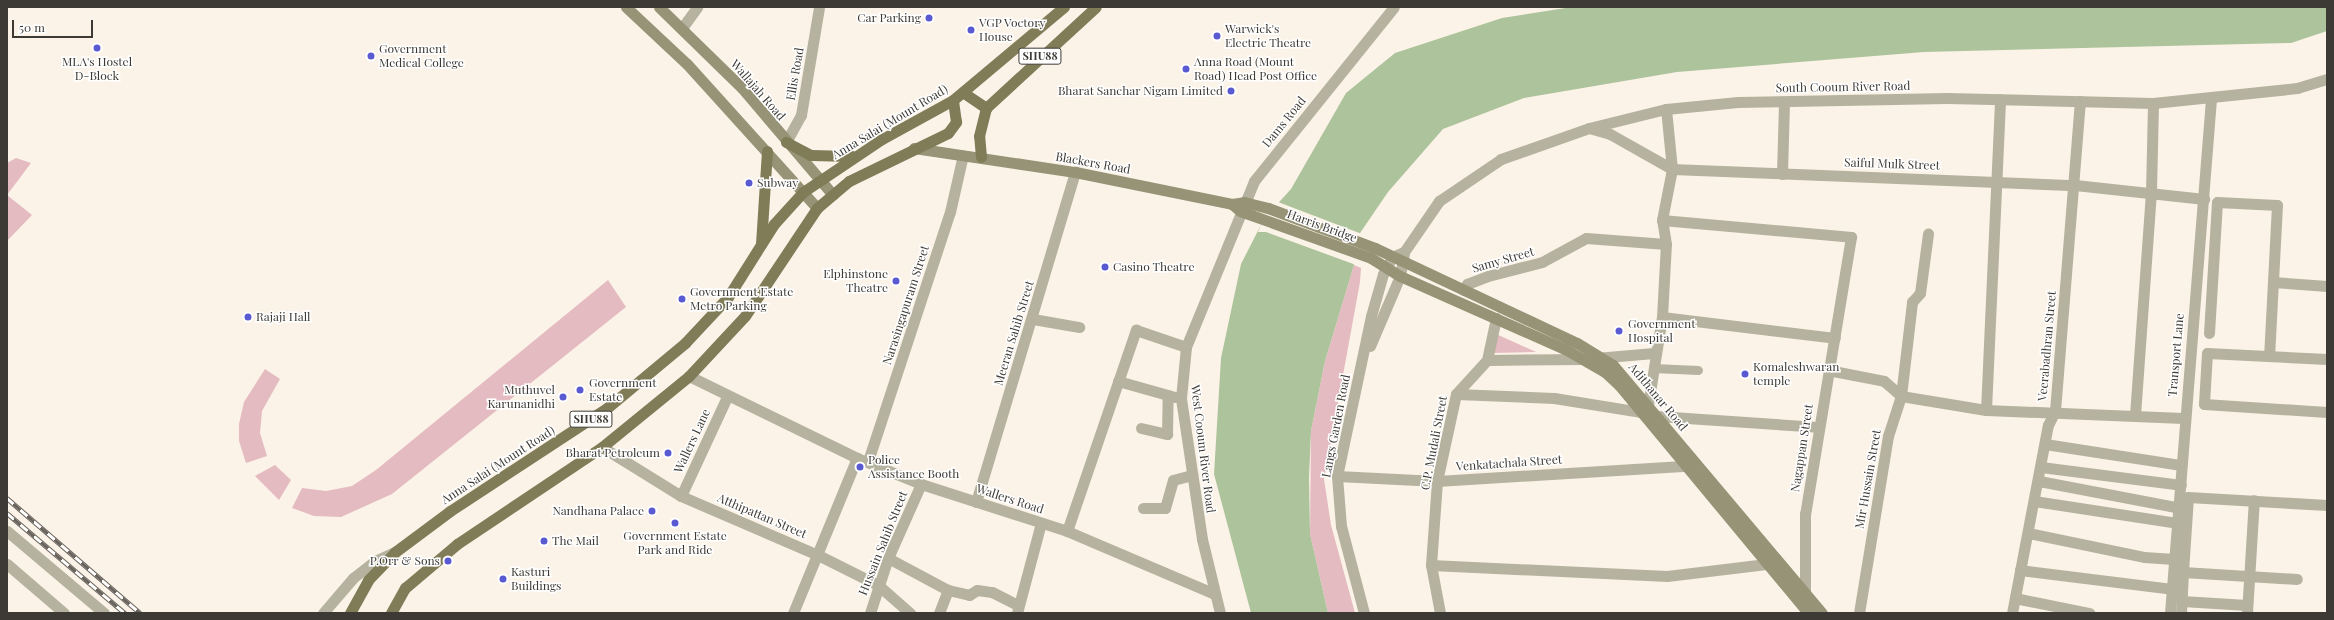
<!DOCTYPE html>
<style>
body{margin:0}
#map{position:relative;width:2334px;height:620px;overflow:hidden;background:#fcf3e8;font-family:"Playfair Display",serif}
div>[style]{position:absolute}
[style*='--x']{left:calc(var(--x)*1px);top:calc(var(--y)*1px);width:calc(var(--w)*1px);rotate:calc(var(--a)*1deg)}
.green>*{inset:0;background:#e4bbc0}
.water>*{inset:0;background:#adc39b}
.pier>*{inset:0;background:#fcf3e8}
.pedestrian>*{height:9px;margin:-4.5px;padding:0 4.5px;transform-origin:4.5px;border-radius:4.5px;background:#b5b39f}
.minor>*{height:11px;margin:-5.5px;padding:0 5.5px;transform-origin:5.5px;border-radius:5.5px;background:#b5b39f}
.tertiary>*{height:11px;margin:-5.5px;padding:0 5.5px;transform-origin:5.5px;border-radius:5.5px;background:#b5b39f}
.secondary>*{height:11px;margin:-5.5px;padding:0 5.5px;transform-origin:5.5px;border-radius:5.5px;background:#969376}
.primary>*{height:11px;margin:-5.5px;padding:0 5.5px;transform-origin:5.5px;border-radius:5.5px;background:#807c58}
.rail>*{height:4.5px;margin-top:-2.25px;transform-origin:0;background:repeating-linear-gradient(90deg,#fff 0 9px,#68635d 0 18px);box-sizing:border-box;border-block:1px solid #68635d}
.dots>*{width:11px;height:11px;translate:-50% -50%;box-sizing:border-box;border:2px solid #fff;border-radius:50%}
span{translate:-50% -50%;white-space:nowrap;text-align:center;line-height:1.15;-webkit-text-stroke:3px #fff;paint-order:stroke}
.shield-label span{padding:1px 3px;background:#fff;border:1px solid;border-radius:3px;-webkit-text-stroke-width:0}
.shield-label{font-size:11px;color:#3d3a35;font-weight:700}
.poi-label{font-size:12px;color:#3d3a35}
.right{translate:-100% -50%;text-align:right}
.left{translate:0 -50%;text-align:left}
.street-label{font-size:12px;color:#3d3a35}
.frame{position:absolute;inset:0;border:8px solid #3d3a35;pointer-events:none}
.scale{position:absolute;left:12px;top:20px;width:81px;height:18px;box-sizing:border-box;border:2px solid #3d3a35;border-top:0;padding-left:5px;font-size:12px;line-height:14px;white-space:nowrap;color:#3d3a35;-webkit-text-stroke:3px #fff;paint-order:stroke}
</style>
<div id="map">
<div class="green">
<div style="clip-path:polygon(16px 158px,31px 163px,7px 195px,32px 215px,7px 241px,7px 163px)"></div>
<div style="clip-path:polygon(1354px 265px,1361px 268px,1360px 282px,1324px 479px,1331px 525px,1355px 613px,1328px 613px,1310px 534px,1311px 431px,1325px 361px)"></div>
<div style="clip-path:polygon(608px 280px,626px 307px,392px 494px,341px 517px,314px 516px,292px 508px,302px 488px,326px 491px,352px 486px,376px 470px)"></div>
<div style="clip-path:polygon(1496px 334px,1536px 352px,1492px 353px)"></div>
<div style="clip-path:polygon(265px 369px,280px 379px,262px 411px,260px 433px,267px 456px,246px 463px,239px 441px,239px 424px,244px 402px)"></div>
<div style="clip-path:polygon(275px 465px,291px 480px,279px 500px,255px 476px)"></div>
</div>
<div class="water">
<div style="clip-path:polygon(1572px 7px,2327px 7px,2327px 31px,2291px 43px,1924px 52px,1677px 72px,1524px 98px,1443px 129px,1388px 192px,1358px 236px,1354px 265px,1325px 361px,1311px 431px,1309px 477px,1310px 534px,1328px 613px,1251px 613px,1214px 474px,1221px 358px,1241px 264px,1264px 219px,1291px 189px,1346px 93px,1395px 53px,1502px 18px)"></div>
</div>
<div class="pier">
<div style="clip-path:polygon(1278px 202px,1362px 234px,1356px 265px,1266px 232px,1258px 232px,1265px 215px)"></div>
</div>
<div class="pedestrian">
<div style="--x:1653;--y:368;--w:45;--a:2.5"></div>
</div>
<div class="minor">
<div style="--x:682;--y:28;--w:26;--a:-54"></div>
<div style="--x:1589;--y:128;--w:22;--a:16"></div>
<div style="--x:1610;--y:134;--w:71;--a:29.4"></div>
<div style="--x:1672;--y:169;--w:403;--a:2.3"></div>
<div style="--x:2075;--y:185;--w:130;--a:6.2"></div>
<div style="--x:786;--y:142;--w:31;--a:-61"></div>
<div style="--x:801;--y:115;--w:109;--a:-80.5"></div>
<div style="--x:1782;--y:174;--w:72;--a:-88.4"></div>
<div style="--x:1662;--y:220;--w:190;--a:5.1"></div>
<div style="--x:1851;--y:237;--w:281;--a:99.4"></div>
<div style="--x:1805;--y:514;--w:79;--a:90"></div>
<div style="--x:2273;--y:282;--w:54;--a:4.2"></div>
<div style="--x:1464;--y:290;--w:7;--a:-63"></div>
<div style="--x:1467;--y:284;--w:22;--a:-21"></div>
<div style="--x:1488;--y:276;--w:56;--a:-14.5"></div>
<div style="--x:1542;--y:262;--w:50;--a:-28.6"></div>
<div style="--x:1586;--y:238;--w:80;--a:4.3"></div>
<div style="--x:1662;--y:317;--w:174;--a:6.9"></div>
<div style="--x:1033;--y:319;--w:47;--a:9.9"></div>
<div style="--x:2209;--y:333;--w:131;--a:-86.5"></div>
<div style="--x:2217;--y:202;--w:60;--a:2.9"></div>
<div style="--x:2277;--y:205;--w:151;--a:93"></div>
<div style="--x:2327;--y:359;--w:120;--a:-177.1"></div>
<div style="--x:2207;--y:353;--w:51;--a:93.4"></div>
<div style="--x:2204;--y:404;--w:123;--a:3.7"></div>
<div style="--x:1487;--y:360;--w:43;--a:-77.9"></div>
<div style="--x:1828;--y:370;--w:57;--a:11.1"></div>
<div style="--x:1884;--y:381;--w:23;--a:41"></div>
<div style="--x:1901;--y:396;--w:86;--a:9.4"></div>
<div style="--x:1986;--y:410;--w:197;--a:2.3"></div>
<div style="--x:689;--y:376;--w:187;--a:26"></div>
<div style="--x:857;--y:458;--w:69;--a:22.1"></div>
<div style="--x:921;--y:484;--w:153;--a:17.8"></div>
<div style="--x:1067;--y:531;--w:161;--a:23.1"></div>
<div style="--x:1118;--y:381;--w:59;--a:15.7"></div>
<div style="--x:1456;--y:394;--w:98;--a:2.3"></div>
<div style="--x:1554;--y:398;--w:87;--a:9.2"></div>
<div style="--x:1648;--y:405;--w:89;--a:-81"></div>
<div style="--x:1662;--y:317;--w:73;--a:-86.9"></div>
<div style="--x:1666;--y:244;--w:24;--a:-99"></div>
<div style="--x:1662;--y:220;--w:52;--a:-78.9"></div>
<div style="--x:1672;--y:169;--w:60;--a:-95.7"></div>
<div style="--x:1986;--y:410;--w:311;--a:-87.4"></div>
<div style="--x:2135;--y:415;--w:224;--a:-85.9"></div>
<div style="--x:2151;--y:192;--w:89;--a:-88.7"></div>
<div style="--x:1657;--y:416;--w:160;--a:3.9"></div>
<div style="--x:1141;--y:428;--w:27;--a:13"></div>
<div style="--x:1167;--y:434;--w:39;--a:-89"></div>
<div style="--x:2045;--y:444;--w:138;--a:8.8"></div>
<div style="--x:602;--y:447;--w:93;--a:31.8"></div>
<div style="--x:681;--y:496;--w:149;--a:23.3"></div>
<div style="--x:818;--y:555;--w:67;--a:26.6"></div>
<div style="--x:878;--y:585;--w:43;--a:41.2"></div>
<div style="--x:868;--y:461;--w:262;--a:-71.8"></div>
<div style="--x:950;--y:212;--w:58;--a:-77.2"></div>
<div style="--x:2041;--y:467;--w:141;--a:7.3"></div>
<div style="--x:1337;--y:476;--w:100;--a:2.9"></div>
<div style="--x:1437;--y:481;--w:246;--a:-3.5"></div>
<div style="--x:2039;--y:481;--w:144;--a:10.8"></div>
<div style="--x:681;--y:496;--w:109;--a:-65.1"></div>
<div style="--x:2034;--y:501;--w:146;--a:8.7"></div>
<div style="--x:976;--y:502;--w:345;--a:-73.3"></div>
<div style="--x:1143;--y:508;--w:22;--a:0"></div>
<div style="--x:1165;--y:508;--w:29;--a:-74"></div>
<div style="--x:1173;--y:480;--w:20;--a:-15"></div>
<div style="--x:1067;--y:531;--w:213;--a:-71.1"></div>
<div style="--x:1136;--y:330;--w:53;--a:18.8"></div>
<div style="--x:2028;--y:533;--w:118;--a:11.7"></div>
<div style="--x:2144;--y:557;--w:30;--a:4"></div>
<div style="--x:888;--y:558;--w:68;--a:28.1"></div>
<div style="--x:948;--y:590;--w:22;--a:13"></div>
<div style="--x:969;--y:595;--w:9;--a:-32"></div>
<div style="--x:977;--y:590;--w:15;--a:8"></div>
<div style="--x:992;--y:592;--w:29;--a:27"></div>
<div style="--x:1431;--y:565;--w:236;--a:2.7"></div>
<div style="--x:1667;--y:576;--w:100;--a:-6.9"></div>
<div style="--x:2020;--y:570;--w:153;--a:7.1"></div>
<div style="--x:2183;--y:572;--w:75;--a:-86.2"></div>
<div style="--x:2188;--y:497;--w:139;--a:3.3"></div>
<div style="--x:2015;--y:598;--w:76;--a:11.5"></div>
<div style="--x:2182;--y:601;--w:65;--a:3.5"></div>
<div style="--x:793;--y:613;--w:168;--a:-67.6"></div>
<div style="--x:870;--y:613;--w:58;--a:-71.9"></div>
<div style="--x:888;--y:558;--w:81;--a:-66"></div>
<div style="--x:939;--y:613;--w:25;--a:-69"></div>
<div style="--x:1017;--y:613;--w:93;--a:-75.1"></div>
<div style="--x:1440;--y:613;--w:49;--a:-100.6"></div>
<div style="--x:1431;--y:565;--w:84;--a:-85.9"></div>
<div style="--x:1437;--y:481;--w:89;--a:-77.7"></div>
<div style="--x:1456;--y:394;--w:46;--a:-47.6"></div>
<div style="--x:1487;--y:360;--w:97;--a:-0.6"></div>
<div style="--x:1584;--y:359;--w:70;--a:-4.9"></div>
<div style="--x:1859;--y:613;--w:179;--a:-80.7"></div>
<div style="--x:1888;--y:436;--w:42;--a:-72"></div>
<div style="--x:1901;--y:396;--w:95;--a:-83.3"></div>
<div style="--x:1912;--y:302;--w:12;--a:-48"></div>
<div style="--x:1920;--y:293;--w:60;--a:-82.3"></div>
<div style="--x:2012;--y:613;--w:191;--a:-79.2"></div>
<div style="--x:2048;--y:425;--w:16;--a:-63"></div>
<div style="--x:2055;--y:411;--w:311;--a:-85.4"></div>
<div style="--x:2170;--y:613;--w:516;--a:-85.44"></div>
<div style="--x:2181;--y:613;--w:41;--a:-87.2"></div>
<div style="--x:2183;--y:572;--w:114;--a:3.5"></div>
<div style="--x:2247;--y:613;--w:113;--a:-86.5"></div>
</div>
<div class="tertiary">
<div style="--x:1370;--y:346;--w:76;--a:-66.8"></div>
<div style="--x:1400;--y:276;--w:22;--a:-80"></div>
<div style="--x:7;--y:531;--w:127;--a:40.2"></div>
<div style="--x:7;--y:564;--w:75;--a:40.7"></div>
<div style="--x:323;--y:613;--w:46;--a:-49.4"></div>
<div style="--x:353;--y:578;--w:28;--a:-38"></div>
<div style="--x:375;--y:561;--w:21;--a:-25"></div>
<div style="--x:1220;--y:613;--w:76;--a:-103.7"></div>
<div style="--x:1202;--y:539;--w:143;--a:-98.5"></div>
<div style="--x:1181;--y:398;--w:51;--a:-84.4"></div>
<div style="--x:1186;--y:347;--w:179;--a:-67.7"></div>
<div style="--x:1254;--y:181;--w:223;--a:-51.2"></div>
<div style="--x:1364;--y:613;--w:90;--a:-104.8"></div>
<div style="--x:1341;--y:526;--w:50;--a:-94.6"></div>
<div style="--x:1337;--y:476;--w:164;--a:-78"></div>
<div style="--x:1371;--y:316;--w:44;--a:-74.1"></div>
<div style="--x:1383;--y:274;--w:19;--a:-62"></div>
<div style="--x:1392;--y:257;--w:13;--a:-23"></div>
<div style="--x:1404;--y:252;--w:62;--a:-55.5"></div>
<div style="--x:1439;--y:201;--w:75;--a:-34.1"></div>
<div style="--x:1501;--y:159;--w:93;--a:-19.4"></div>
<div style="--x:1589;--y:128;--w:79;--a:-13.9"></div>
<div style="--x:1666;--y:109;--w:72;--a:-5.6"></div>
<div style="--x:1738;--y:102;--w:209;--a:-1.1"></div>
<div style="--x:1947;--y:98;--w:206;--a:1.4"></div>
<div style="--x:2153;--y:103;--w:145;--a:-5.9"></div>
<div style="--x:2297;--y:88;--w:31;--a:-17"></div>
</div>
<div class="secondary">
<div style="--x:626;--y:7;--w:83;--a:43.1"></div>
<div style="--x:687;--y:64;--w:194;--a:47.9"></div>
<div style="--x:659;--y:7;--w:116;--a:44.3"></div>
<div style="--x:742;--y:88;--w:140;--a:49.6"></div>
<div style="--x:914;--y:148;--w:163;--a:8.5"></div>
<div style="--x:1075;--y:172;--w:160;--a:11.5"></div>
<div style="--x:1232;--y:204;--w:11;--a:41"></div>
<div style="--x:1240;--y:211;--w:139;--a:19.7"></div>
<div style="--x:1371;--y:258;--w:34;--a:32"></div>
<div style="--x:1400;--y:276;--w:180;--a:23.9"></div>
<div style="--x:1565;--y:349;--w:46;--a:29.9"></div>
<div style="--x:1605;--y:372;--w:19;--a:43"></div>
<div style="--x:1619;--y:385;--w:296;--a:50.3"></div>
<div style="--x:1232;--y:204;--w:12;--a:-9"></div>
<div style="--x:1244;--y:202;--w:25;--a:14"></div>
<div style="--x:1268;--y:208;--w:114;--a:20.5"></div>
<div style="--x:1375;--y:248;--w:223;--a:25.2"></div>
<div style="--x:1577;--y:343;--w:42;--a:31.4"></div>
<div style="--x:1613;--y:365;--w:324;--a:49.9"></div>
</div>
<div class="primary">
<div style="--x:964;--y:93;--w:27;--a:34"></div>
<div style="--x:786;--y:142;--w:27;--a:28"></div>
<div style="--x:810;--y:155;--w:42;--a:1.4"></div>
<div style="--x:981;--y:157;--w:21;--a:-95"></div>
<div style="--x:979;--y:136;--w:29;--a:-76"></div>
<div style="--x:986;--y:108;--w:149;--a:-42.6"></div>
<div style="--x:761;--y:244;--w:93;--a:-86.3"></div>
<div style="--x:350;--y:613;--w:38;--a:-61"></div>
<div style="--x:368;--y:580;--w:39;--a:-46"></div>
<div style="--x:395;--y:552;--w:69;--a:-36.7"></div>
<div style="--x:450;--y:511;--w:188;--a:-33.3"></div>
<div style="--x:607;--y:408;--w:102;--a:-39.8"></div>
<div style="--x:685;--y:343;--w:63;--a:-46.9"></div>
<div style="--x:728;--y:297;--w:86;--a:-57.8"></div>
<div style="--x:774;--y:224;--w:43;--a:-47.8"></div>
<div style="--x:803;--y:192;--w:95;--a:-33.9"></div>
<div style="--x:882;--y:139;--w:81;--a:-28.8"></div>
<div style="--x:953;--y:100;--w:145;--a:-40"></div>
<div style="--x:391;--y:613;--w:29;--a:-61"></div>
<div style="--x:405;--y:588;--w:68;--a:-40.2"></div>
<div style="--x:457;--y:544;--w:174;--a:-33.8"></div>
<div style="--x:602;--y:447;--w:112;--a:-39.2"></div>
<div style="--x:689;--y:376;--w:82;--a:-47"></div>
<div style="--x:745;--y:316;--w:130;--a:-56.3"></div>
<div style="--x:817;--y:208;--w:42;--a:-40.2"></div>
<div style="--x:849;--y:181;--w:110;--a:-25.9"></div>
<div style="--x:948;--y:133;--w:14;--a:-54"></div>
<div style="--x:956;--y:122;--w:22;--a:-98"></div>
</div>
<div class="rail">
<div style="--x:7;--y:498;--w:176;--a:40.8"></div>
<div style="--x:7;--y:513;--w:155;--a:40.3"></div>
</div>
<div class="dots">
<div style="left:929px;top:18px;background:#5959d1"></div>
<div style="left:971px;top:30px;background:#5959d1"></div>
<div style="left:1217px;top:36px;background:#5959d1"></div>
<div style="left:97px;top:48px;background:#5959d1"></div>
<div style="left:371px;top:56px;background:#5959d1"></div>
<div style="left:1186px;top:69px;background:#5959d1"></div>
<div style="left:1231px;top:91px;background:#5959d1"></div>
<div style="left:749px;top:183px;background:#5959d1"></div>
<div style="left:1105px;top:267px;background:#5959d1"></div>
<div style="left:896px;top:281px;background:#5959d1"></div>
<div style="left:682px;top:299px;background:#5959d1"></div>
<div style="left:248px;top:317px;background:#5959d1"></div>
<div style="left:1619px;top:331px;background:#5959d1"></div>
<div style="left:1745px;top:374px;background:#5959d1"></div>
<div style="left:580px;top:390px;background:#5959d1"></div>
<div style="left:563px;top:397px;background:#5959d1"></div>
<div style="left:668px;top:453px;background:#5959d1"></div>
<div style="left:860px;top:467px;background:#5959d1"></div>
<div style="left:652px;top:511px;background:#5959d1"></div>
<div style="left:675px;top:523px;background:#5959d1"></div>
<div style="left:544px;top:541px;background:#5959d1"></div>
<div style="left:448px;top:561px;background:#5959d1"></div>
<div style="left:503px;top:579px;background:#5959d1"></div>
</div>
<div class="shield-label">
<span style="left:1040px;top:56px">SHU88</span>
<span style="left:591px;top:419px">SHU88</span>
</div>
<div class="poi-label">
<span class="right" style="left:921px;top:18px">Car Parking</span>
<span class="left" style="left:979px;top:30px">VGP Voctory<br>House</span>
<span class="left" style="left:1225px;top:36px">Warwick's<br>Electric Theatre</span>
<span class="left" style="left:379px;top:56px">Government<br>Medical College</span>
<span style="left:97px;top:69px">MLA's Hostel<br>D-Block</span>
<span class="left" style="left:1194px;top:69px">Anna Road (Mount<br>Road) Head Post Office</span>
<span class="right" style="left:1223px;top:91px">Bharat Sanchar Nigam Limited</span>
<span class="left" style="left:757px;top:183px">Subway</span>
<span class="left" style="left:1113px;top:267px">Casino Theatre</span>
<span class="right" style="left:888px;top:281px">Elphinstone<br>Theatre</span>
<span class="left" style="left:690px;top:299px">Government Estate<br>Metro Parking</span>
<span class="left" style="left:256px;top:317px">Rajaji Hall</span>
<span class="left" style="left:1628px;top:331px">Government<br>Hospital</span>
<span class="left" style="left:1753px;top:374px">Komaleshwaran<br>temple</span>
<span class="left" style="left:589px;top:390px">Government<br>Estate</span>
<span class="right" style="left:555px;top:397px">Muthuvel<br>Karunanidhi</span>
<span class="right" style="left:660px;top:453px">Bharat Petroleum</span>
<span class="left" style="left:868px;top:467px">Police<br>Assistance Booth</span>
<span class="right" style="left:644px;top:511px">Nandhana Palace</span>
<span style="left:675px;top:543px">Government Estate<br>Park and Ride</span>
<span class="left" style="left:552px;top:541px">The Mail</span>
<span class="right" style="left:440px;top:561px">P.Orr &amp; Sons</span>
<span class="left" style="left:511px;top:579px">Kasturi<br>Buildings</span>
</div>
<div class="street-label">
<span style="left:795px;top:74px;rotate:-80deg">Ellis Road</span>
<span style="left:1843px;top:87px;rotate:-1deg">South Cooum River Road</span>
<span style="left:758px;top:90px;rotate:49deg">Wallajah Road</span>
<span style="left:890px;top:122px;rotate:-31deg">Anna Salai (Mount Road)</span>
<span style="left:1284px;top:122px;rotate:-51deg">Dams Road</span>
<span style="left:1093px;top:163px;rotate:10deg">Blackers Road</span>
<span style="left:1892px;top:164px;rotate:2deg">Saiful Mulk Street</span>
<span style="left:1322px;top:226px;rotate:20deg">Harris Bridge</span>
<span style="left:1503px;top:260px;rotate:-16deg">Samy Street</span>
<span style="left:906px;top:305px;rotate:-72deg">Narasingapuram Street</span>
<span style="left:1014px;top:333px;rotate:-73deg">Meeran Sahib Street</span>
<span style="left:2047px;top:346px;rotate:-85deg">Veerabadhran Street</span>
<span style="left:2176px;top:355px;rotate:-85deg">Transport Lane</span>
<span style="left:1658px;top:397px;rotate:50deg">Adithanar Road</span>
<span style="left:1336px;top:426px;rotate:-79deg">Langs Garden Road</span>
<span style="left:692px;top:441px;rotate:-65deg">Wallers Lane</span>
<span style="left:1434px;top:443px;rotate:-79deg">C.P. Mudali Street</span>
<span style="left:1802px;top:448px;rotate:-81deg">Nagappan Street</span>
<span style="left:1203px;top:449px;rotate:83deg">West Cooum River Road</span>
<span style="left:1509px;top:463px;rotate:-4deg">Venkatachala Street</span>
<span style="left:498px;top:465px;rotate:-33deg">Anna Salai (Mount Road)</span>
<span style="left:1868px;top:479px;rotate:-80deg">Mir Hussain Street</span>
<span style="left:1010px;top:499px;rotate:18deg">Wallers Road</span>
<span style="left:762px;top:516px;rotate:23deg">Atthipattan Street</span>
<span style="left:883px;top:543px;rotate:-68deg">Hussain Sahib Street</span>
</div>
<div class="frame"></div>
<div class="scale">50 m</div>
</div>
